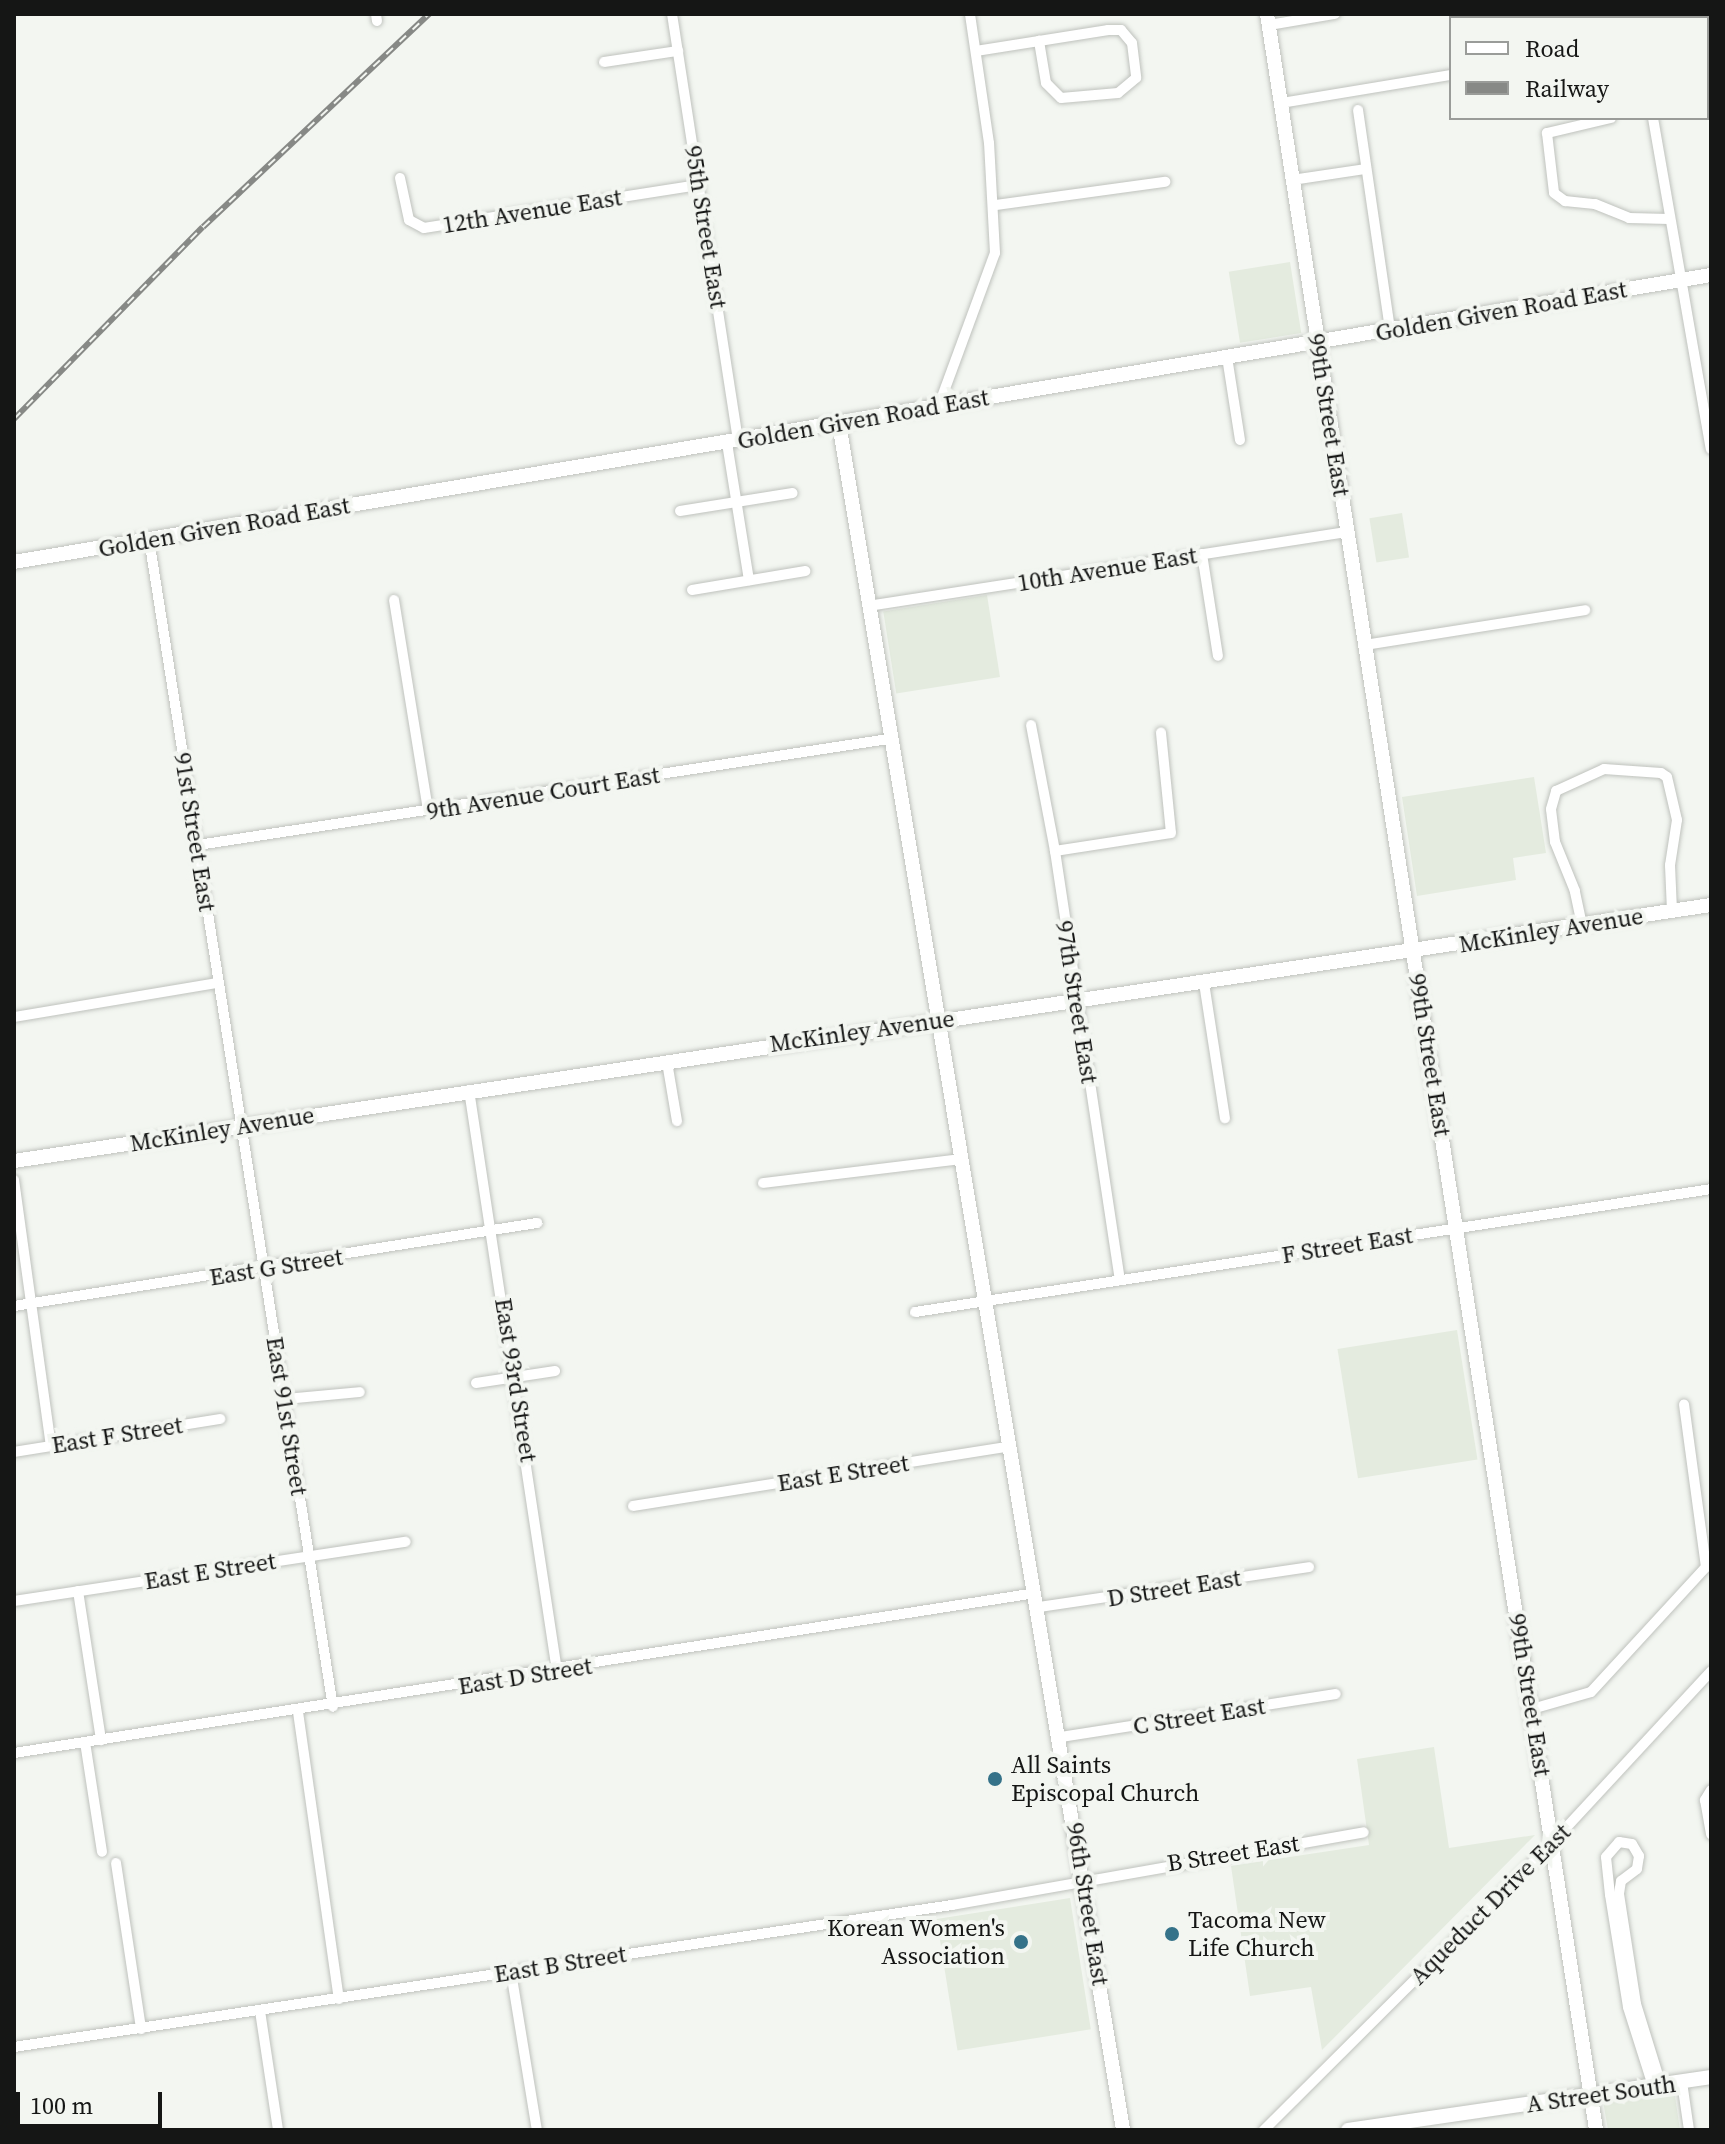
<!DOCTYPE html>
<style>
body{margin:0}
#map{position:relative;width:1725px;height:2144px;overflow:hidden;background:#f3f6f1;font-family:"Source Serif 4",serif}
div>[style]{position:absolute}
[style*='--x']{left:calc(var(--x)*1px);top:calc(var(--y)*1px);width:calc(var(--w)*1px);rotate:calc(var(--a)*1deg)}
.built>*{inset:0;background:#e4ebdf;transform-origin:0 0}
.roads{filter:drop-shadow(0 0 2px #bfc2bd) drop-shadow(0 0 2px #bfc2bd)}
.street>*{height:10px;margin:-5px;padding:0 5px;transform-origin:5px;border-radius:5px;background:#fff}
.secondary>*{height:14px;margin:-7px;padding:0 7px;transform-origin:7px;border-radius:7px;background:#fff}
.rail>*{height:6px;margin-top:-3px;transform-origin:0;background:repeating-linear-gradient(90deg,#f3f6f1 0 9px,#878986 0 18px);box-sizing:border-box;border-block:2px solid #878986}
.dots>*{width:22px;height:22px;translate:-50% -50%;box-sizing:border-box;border:4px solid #f3f6f1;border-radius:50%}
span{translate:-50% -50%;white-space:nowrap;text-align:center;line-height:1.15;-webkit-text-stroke:8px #f3f6f1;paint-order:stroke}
.street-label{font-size:24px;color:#151615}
.poi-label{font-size:24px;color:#151615}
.left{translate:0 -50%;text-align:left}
.right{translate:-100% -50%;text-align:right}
.frame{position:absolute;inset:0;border:16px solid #151615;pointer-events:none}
.legend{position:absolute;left:1449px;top:16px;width:260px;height:104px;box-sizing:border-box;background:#f3f6f1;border:2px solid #9a9c99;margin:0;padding:10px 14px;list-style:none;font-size:24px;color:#151615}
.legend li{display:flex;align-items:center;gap:16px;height:40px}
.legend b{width:40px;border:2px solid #9a9c99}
.scale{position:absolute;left:16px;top:2092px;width:146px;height:36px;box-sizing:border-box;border:4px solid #151615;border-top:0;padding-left:10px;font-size:24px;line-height:28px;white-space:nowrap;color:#151615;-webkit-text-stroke:6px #f3f6f1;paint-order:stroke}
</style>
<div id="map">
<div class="built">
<div style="left:1290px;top:262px;width:72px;height:62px;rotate:81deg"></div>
<div style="left:1402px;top:513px;width:45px;height:33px;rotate:81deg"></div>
<div style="left:987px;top:595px;width:83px;height:105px;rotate:81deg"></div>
<div style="clip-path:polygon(1534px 777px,1546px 853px,1513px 858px,1516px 880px,1417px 896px,1402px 797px)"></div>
<div style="left:1457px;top:1330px;width:131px;height:121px;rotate:81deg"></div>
<div style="clip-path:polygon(1434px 1747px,1449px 1848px,1535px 1835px,1322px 2050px,1311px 1987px,1250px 1996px,1231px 1866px,1369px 1845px,1357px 1759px)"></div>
<div style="left:1070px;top:1898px;width:133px;height:135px;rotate:81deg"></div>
<div style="clip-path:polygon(1674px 2089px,1680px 2130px,1608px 2130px,1603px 2101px)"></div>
</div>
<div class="roads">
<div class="street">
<div style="--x:376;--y:14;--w:7;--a:82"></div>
<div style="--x:672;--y:14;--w:432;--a:81.2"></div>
<div style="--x:1564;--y:14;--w:4;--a:76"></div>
<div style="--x:1269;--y:25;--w:67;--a:-9.5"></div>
<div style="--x:1707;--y:30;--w:4;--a:0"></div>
<div style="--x:976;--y:51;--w:134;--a:-9"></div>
<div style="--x:1108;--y:30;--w:13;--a:0"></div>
<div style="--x:1121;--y:30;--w:17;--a:50"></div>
<div style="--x:1132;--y:43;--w:35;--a:83"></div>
<div style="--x:1136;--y:78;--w:23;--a:140"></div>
<div style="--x:1118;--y:93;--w:57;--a:175"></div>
<div style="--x:1061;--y:98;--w:21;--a:-135"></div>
<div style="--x:1046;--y:83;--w:43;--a:-99.5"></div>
<div style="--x:604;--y:62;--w:75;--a:-8.5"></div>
<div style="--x:1281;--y:103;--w:172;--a:-9.4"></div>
<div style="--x:1358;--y:110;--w:222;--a:81.7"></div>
<div style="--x:1611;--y:118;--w:66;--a:166.8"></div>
<div style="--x:1547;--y:133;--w:60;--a:83.3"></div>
<div style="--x:1554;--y:193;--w:14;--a:36"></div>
<div style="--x:1565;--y:201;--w:30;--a:6"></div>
<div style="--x:1595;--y:204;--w:37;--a:22"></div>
<div style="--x:1629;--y:218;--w:40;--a:1.4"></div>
<div style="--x:1653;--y:118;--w:336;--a:80.1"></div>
<div style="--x:400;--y:178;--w:43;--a:77.9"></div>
<div style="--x:409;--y:220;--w:17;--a:28"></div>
<div style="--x:424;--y:228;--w:279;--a:-8.9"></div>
<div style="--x:1292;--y:180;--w:75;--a:-8.5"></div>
<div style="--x:996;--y:205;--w:171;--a:-7.8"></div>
<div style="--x:1227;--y:357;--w:84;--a:81.1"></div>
<div style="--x:939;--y:405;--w:162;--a:-69.8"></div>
<div style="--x:995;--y:253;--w:110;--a:-93.1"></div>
<div style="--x:989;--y:143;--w:130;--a:-98.4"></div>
<div style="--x:727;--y:443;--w:139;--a:80.9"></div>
<div style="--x:680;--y:511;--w:114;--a:-9.1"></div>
<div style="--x:149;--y:539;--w:1182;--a:81.05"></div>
<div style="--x:1202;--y:554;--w:103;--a:81.1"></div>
<div style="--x:692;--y:590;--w:115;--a:-9.5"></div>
<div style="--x:394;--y:600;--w:213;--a:80.8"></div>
<div style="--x:868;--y:606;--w:484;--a:-8.8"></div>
<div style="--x:1365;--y:645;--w:223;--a:-9"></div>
<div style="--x:1031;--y:725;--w:128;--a:79.2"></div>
<div style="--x:1055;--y:851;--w:434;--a:81.4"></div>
<div style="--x:198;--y:845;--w:698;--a:-8.73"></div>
<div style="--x:1055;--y:851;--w:117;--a:-8.8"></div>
<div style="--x:1171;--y:833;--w:101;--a:-95.7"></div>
<div style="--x:1582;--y:925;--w:35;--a:-102"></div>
<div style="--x:1575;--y:891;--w:53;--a:-112.2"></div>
<div style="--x:1555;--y:842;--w:33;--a:-97"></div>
<div style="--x:1551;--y:809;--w:19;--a:-74"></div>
<div style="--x:1556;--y:791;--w:53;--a:-24.6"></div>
<div style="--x:1604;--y:769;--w:57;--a:4"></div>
<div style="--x:1661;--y:773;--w:7;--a:34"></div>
<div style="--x:1667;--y:777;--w:44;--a:76.9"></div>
<div style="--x:1677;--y:820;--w:46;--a:98.8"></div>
<div style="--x:1670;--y:865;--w:46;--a:87.5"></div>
<div style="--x:1204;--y:983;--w:137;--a:81.2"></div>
<div style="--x:14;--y:1017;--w:206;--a:-9.5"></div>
<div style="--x:667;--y:1062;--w:60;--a:80.4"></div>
<div style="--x:469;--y:1090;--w:588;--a:81.39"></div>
<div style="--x:14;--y:1180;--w:268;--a:82.1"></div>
<div style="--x:763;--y:1183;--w:199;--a:-6.9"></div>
<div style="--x:14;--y:1306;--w:530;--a:-9.02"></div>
<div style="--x:915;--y:1312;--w:805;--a:-8.78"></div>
<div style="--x:476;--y:1383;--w:80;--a:-8.6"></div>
<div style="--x:285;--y:1399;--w:75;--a:-5.3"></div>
<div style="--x:14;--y:1452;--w:209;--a:-9.1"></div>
<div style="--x:633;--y:1506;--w:378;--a:-9"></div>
<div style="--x:78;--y:1591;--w:151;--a:81.2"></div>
<div style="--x:14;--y:1601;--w:396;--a:-8.6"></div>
<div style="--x:1039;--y:1607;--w:273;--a:-8.4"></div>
<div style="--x:1532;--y:1709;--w:61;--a:-16.1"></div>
<div style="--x:1591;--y:1692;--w:170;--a:-47.4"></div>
<div style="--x:1706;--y:1567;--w:164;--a:-97.7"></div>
<div style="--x:298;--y:1712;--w:290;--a:81.9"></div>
<div style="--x:1061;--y:1737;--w:278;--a:-8.9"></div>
<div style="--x:85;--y:1742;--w:111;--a:81.2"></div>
<div style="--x:14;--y:1753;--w:1034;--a:-8.9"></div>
<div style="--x:1711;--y:1790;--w:12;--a:121"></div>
<div style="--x:1705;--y:1800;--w:35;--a:80"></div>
<div style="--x:116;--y:1863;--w:168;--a:81.4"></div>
<div style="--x:511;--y:1972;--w:160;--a:80.7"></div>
<div style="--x:260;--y:2011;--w:120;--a:81.4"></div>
<div style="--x:14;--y:2047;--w:949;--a:-8.61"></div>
<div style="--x:952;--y:1905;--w:418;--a:-10"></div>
<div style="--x:1682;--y:2082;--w:49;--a:81.7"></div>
<div style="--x:1653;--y:2086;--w:83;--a:-107.6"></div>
<div style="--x:1628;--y:2007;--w:113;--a:-99.1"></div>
<div style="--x:1610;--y:1895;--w:38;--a:-96"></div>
<div style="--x:1606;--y:1857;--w:20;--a:-49"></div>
<div style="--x:1619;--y:1842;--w:13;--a:9"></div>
<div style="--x:1632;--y:1844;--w:14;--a:60"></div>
<div style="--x:1639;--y:1856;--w:13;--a:99"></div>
<div style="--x:1637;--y:1869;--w:20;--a:143"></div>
<div style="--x:1621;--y:1881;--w:13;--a:99"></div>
<div style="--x:1619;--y:1894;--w:111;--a:81.2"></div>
<div style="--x:1636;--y:2004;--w:85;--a:72.8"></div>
<div style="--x:1264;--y:2130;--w:407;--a:-44.9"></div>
<div style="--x:1552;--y:1843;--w:234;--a:-47.2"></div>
</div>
<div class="secondary">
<div style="--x:1267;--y:14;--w:2141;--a:81.16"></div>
<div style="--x:839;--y:423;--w:1730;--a:80.55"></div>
<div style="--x:14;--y:562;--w:1721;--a:-9.6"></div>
<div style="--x:14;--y:1161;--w:1716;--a:-8.58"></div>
<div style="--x:1348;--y:2130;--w:367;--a:-8.3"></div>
</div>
</div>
<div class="rail">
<div style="--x:14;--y:419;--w:269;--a:-45.5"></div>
<div style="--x:203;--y:227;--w:311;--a:-43.3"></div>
</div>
<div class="dots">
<div style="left:995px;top:1779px;background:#357289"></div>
<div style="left:1172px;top:1934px;background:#357289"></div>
<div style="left:1021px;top:1942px;background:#357289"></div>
</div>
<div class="street-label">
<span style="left:532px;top:211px;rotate:-9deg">12th Avenue East</span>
<span style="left:706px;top:227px;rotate:81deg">95th Street East</span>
<span style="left:1501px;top:311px;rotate:-10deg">Golden Given Road East</span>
<span style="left:1329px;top:415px;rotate:81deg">99th Street East</span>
<span style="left:863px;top:419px;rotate:-10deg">Golden Given Road East</span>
<span style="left:224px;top:527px;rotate:-10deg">Golden Given Road East</span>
<span style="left:1107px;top:569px;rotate:-9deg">10th Avenue East</span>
<span style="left:543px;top:793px;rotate:-9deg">9th Avenue Court East</span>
<span style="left:195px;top:832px;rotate:81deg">91st Street East</span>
<span style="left:1551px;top:930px;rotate:-9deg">McKinley Avenue</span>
<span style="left:1077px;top:1002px;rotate:81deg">97th Street East</span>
<span style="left:862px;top:1031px;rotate:-8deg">McKinley Avenue</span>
<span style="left:1430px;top:1055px;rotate:81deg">99th Street East</span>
<span style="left:222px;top:1129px;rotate:-9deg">McKinley Avenue</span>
<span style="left:1347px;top:1245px;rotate:-9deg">F Street East</span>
<span style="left:276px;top:1267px;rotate:-9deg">East G Street</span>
<span style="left:516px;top:1380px;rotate:81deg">East 93rd Street</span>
<span style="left:287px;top:1416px;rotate:81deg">East 91st Street</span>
<span style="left:117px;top:1435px;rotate:-9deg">East F Street</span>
<span style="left:843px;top:1473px;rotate:-9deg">East E Street</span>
<span style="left:210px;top:1571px;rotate:-9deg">East E Street</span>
<span style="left:1174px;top:1588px;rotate:-9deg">D Street East</span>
<span style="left:525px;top:1676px;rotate:-9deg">East D Street</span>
<span style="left:1530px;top:1695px;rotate:81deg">99th Street East</span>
<span style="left:1199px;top:1716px;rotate:-9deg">C Street East</span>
<span style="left:1233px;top:1853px;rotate:-9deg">B Street East</span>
<span style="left:1088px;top:1904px;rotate:81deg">96th Street East</span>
<span style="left:1490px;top:1904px;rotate:-45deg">Aqueduct Drive East</span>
<span style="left:560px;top:1964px;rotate:-9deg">East B Street</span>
<span style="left:1601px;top:2094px;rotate:-8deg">A Street South</span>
</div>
<div class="poi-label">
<span class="left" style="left:1011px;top:1779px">All Saints<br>Episcopal Church</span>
<span class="left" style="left:1188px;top:1934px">Tacoma New<br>Life Church</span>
<span class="right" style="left:1005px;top:1942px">Korean Women's<br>Association</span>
</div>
<div class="frame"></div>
<ul class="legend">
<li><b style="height:10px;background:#fff"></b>Road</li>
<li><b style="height:10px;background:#878986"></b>Railway</li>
</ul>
<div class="scale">100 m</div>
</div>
